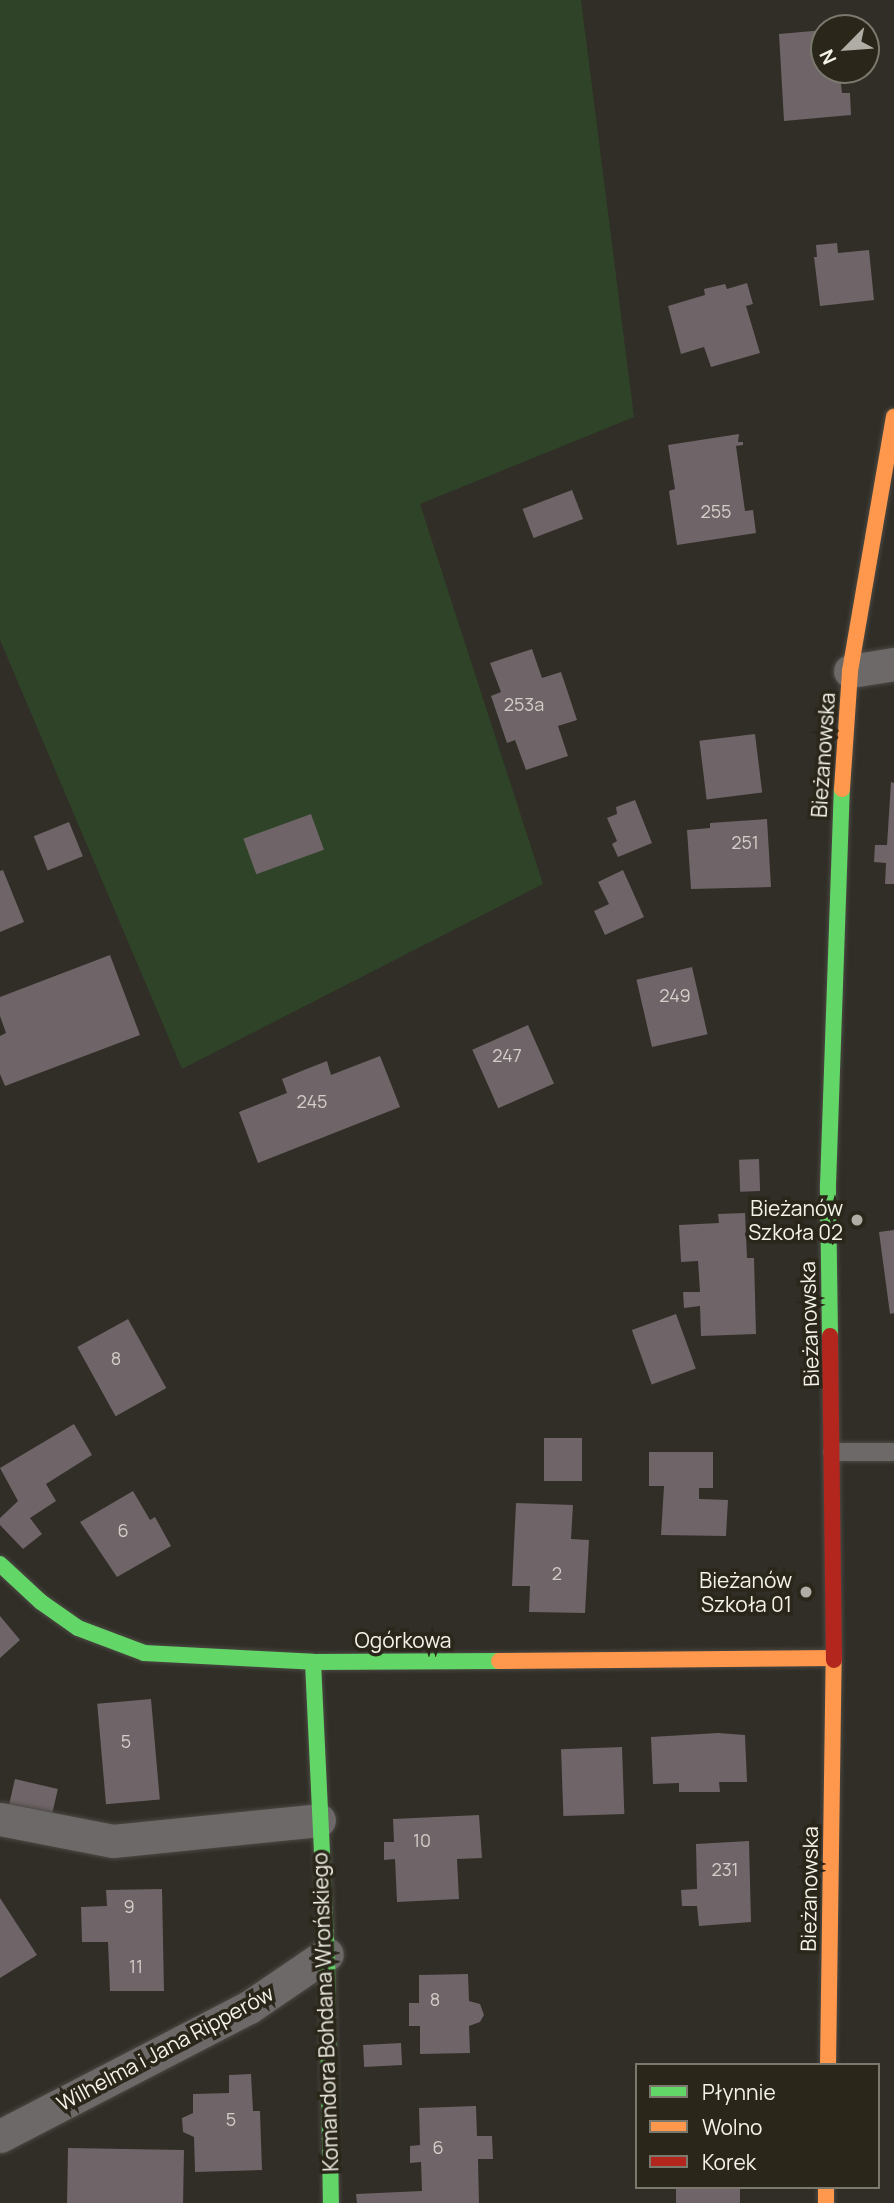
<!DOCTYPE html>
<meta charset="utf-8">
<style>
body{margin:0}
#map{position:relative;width:894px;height:2203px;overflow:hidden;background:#302e27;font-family:Manrope,sans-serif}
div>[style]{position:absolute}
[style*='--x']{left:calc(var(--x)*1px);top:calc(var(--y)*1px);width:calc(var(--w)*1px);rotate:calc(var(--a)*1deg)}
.green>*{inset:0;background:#2e4327}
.building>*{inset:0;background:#6f6467;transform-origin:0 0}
.roads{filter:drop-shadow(0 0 2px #4b4943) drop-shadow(0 0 2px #4b4943)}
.lane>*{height:18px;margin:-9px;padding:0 9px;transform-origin:9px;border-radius:9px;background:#6c6968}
.street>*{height:33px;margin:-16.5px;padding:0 16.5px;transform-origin:16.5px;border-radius:16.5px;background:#6c6968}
.fast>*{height:16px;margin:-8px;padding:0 8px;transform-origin:8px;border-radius:8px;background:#63d668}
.slow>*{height:16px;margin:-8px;padding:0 8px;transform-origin:8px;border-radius:8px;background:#ff974d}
.jam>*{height:16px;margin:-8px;padding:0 8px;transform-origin:8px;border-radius:8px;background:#b3261e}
.dots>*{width:19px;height:19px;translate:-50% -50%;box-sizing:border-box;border:4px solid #2a261a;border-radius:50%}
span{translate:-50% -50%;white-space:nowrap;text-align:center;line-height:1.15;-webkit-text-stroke:7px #2a261a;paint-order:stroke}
.number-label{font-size:18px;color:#d3cec8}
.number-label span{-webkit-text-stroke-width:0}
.street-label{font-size:21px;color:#f4f2e9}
.poi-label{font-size:21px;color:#f4f2e9}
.right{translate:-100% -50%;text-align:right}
.legend{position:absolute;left:635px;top:2063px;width:245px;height:126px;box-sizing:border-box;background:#2a261a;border:2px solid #7b786d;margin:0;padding:9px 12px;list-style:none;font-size:21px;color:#f4f2e9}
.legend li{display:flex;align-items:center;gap:14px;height:35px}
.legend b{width:35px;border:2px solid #7b786d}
.north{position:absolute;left:810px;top:14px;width:70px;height:70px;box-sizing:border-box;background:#2a261a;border:2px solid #7b786d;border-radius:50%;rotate:245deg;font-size:19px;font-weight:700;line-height:28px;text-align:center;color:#f4f2e9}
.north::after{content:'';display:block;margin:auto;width:24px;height:32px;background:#afada5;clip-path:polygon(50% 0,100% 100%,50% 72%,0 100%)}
</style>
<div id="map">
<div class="green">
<div style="clip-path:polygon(0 0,581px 0,634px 417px,420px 504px,543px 884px,182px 1069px,0 640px)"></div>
</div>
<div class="building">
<div style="clip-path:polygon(824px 30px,824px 70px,849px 70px,849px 74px,840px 75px,842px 93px,850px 93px,851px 115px,784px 121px,779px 34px)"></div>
<div style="clip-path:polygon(837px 243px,838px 253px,869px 250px,874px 300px,820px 306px,814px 257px,817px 257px,816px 245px)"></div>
<div style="clip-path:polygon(747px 283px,753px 304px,746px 306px,760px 353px,711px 367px,704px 347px,681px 354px,668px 306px,705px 295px,704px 289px,725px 284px,727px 289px)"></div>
<div style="clip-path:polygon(739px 434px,738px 442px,743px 442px,743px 445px,736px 446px,745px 511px,753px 510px,756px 533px,677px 545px,669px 491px,675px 489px,668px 445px)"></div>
<div style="left:572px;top:490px;width:31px;height:53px;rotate:69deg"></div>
<div style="clip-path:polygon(532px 649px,542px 678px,561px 672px,577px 720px,558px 726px,568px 756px,526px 770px,515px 740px,507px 743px,491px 696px,501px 692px,490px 663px)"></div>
<div style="left:755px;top:734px;width:59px;height:56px;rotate:83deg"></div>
<div style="clip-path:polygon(891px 782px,894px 783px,894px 884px,885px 884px,886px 863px,874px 862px,875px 845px,887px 845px)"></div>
<div style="clip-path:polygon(635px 800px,652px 843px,618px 857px,612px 844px,617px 841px,607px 818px,617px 814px,616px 807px)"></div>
<div style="left:311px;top:814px;width:38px;height:72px;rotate:70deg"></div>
<div style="clip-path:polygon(767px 819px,771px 887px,691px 889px,687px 830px,710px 828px,710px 823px)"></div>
<div style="left:69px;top:822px;width:37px;height:38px;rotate:68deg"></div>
<div style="clip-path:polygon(3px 870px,24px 922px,0 932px,0 871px)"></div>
<div style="clip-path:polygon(623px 870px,644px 917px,605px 935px,594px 911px,609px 904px,598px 882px)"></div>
<div style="clip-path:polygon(110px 955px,140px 1035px,5px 1086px,0 1074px,0 1036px,6px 1033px,0 1016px,0 997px)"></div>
<div style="left:692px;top:967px;width:69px;height:57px;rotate:77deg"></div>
<div style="left:528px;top:1025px;width:64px;height:61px;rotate:66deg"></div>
<div style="clip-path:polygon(380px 1056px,400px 1107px,258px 1163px,239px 1112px,287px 1093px,282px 1079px,304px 1070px,327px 1061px,331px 1075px)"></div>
<div style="left:759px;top:1159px;width:32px;height:20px;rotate:88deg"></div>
<div style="clip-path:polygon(745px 1213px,747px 1258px,754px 1258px,756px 1334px,701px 1336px,700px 1306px,684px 1308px,683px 1292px,700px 1292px,698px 1261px,681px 1262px,679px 1225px,719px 1223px,718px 1214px)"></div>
<div style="clip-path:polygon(894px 1230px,894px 1313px,890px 1314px,879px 1232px)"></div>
<div style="left:676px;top:1314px;width:58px;height:47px;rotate:70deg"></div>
<div style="left:128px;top:1319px;width:79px;height:58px;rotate:61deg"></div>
<div style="clip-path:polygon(74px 1424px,92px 1455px,46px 1484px,56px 1501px,30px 1518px,42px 1534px,23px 1549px,0 1525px,0 1518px,18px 1501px,0 1468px)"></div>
<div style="left:582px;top:1438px;width:43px;height:38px;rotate:90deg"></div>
<div style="clip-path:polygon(649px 1452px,713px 1452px,713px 1488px,699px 1488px,699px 1499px,728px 1500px,726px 1536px,661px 1535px,664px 1486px,649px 1486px)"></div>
<div style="clip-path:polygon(133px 1491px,150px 1520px,155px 1517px,171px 1546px,117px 1577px,80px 1522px)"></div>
<div style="clip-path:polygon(516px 1503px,573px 1505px,571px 1539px,589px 1540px,585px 1613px,529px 1612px,530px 1586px,512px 1586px)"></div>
<div style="clip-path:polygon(0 1616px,20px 1640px,0 1658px)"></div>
<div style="left:151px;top:1699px;width:101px;height:54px;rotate:85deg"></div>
<div style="clip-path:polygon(718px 1733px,745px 1735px,747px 1782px,719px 1782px,720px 1792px,679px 1792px,679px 1783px,653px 1784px,651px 1737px)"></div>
<div style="left:622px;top:1747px;width:67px;height:61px;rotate:88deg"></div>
<div style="left:15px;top:1779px;width:44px;height:27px;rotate:13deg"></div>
<div style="clip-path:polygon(479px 1815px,482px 1858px,457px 1859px,459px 1899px,397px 1902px,395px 1859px,384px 1860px,384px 1842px,394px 1842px,393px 1819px)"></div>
<div style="clip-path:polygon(749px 1841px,751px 1922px,699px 1926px,697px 1906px,682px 1906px,681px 1890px,697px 1889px,696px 1844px)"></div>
<div style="clip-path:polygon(162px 1889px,164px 1991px,110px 1991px,108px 1942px,82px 1942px,81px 1907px,107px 1906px,106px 1890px)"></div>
<div style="clip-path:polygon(0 1898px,37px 1955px,0 1978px)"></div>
<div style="clip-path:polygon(468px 1974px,469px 2001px,480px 2004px,484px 2015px,480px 2022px,469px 2026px,470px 2053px,420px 2054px,420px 2026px,409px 2026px,409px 2003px,419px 2003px,419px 1975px)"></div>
<div style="left:401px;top:2043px;width:22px;height:38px;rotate:87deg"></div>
<div style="clip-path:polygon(251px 2074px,253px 2111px,260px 2111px,262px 2170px,195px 2172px,194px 2137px,183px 2132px,182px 2118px,193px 2113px,193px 2094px,229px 2093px,229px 2075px)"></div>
<div style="clip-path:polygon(476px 2106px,477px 2136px,492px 2136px,493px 2159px,478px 2159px,479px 2203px,357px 2203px,356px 2194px,422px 2191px,421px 2162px,410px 2163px,410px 2146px,420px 2145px,419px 2108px)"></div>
<div style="left:68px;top:2148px;width:116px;height:55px;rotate:1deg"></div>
<div style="left:676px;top:2187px;width:64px;height:16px"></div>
</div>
<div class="roads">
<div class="lane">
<div style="--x:832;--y:1452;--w:62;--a:0"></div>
</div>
<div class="street">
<div style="--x:850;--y:671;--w:45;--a:-9"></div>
<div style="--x:0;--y:1819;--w:115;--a:11"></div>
<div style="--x:113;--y:1841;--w:207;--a:-5.8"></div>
<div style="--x:0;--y:2136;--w:280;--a:-27.4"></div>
<div style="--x:249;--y:2007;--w:94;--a:-34.2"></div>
</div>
<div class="fast">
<div style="--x:830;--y:1336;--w:151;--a:-90.8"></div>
<div style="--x:828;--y:1185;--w:396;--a:-88"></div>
<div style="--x:0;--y:1564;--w:56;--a:42.8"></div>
<div style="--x:41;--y:1602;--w:45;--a:35.1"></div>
<div style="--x:78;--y:1628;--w:71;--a:20.7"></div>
<div style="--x:144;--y:1653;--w:169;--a:3"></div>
<div style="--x:313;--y:1662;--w:186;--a:-0.3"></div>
<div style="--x:313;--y:1662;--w:292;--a:87.3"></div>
<div style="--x:327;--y:1954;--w:249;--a:89.1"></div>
</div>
<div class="slow">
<div style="--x:842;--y:789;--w:118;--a:-86.1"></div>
<div style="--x:850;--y:671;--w:258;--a:-80.2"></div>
<div style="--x:499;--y:1661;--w:335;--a:-0.5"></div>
<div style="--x:828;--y:2065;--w:405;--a:-89.2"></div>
<div style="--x:826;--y:2187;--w:16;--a:90"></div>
</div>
<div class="jam">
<div style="--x:830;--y:1336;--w:324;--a:89.3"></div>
</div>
</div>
<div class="dots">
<div style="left:857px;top:1220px;background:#afada5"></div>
<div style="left:806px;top:1592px;background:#afada5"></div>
</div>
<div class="number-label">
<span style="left:716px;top:511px">255</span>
<span style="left:524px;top:704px">253a</span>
<span style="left:745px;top:842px">251</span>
<span style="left:675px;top:995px">249</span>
<span style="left:507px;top:1055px">247</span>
<span style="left:312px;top:1101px">245</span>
<span style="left:116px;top:1358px">8</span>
<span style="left:123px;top:1530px">6</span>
<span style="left:557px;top:1573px">2</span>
<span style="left:126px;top:1741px">5</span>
<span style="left:422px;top:1840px">10</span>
<span style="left:725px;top:1869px">231</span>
<span style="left:129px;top:1906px">9</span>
<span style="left:136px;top:1966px">11</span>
<span style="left:435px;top:1999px">8</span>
<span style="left:231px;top:2119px">5</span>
<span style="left:438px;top:2147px">6</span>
</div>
<div class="street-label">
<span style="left:823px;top:755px;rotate:-86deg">Bieżanowska</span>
<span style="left:809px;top:1324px;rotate:-92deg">Bieżanowska</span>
<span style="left:403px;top:1640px">Ogórkowa</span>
<span style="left:809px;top:1889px;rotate:-89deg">Bieżanowska</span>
<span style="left:325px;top:2012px;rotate:-92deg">Komandora Bohdana Wrońskiego</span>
<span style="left:165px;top:2048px;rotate:-28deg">Wilhelma i Jana Ripperów</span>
</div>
<div class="poi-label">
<span class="right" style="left:843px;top:1220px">Bieżanów<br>Szkoła 02</span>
<span class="right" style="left:792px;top:1592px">Bieżanów<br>Szkoła 01</span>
</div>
<ul class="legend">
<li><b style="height:9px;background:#63d668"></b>Płynnie</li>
<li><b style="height:9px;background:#ff974d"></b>Wolno</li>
<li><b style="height:9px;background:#b3261e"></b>Korek</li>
</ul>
<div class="north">N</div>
</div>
